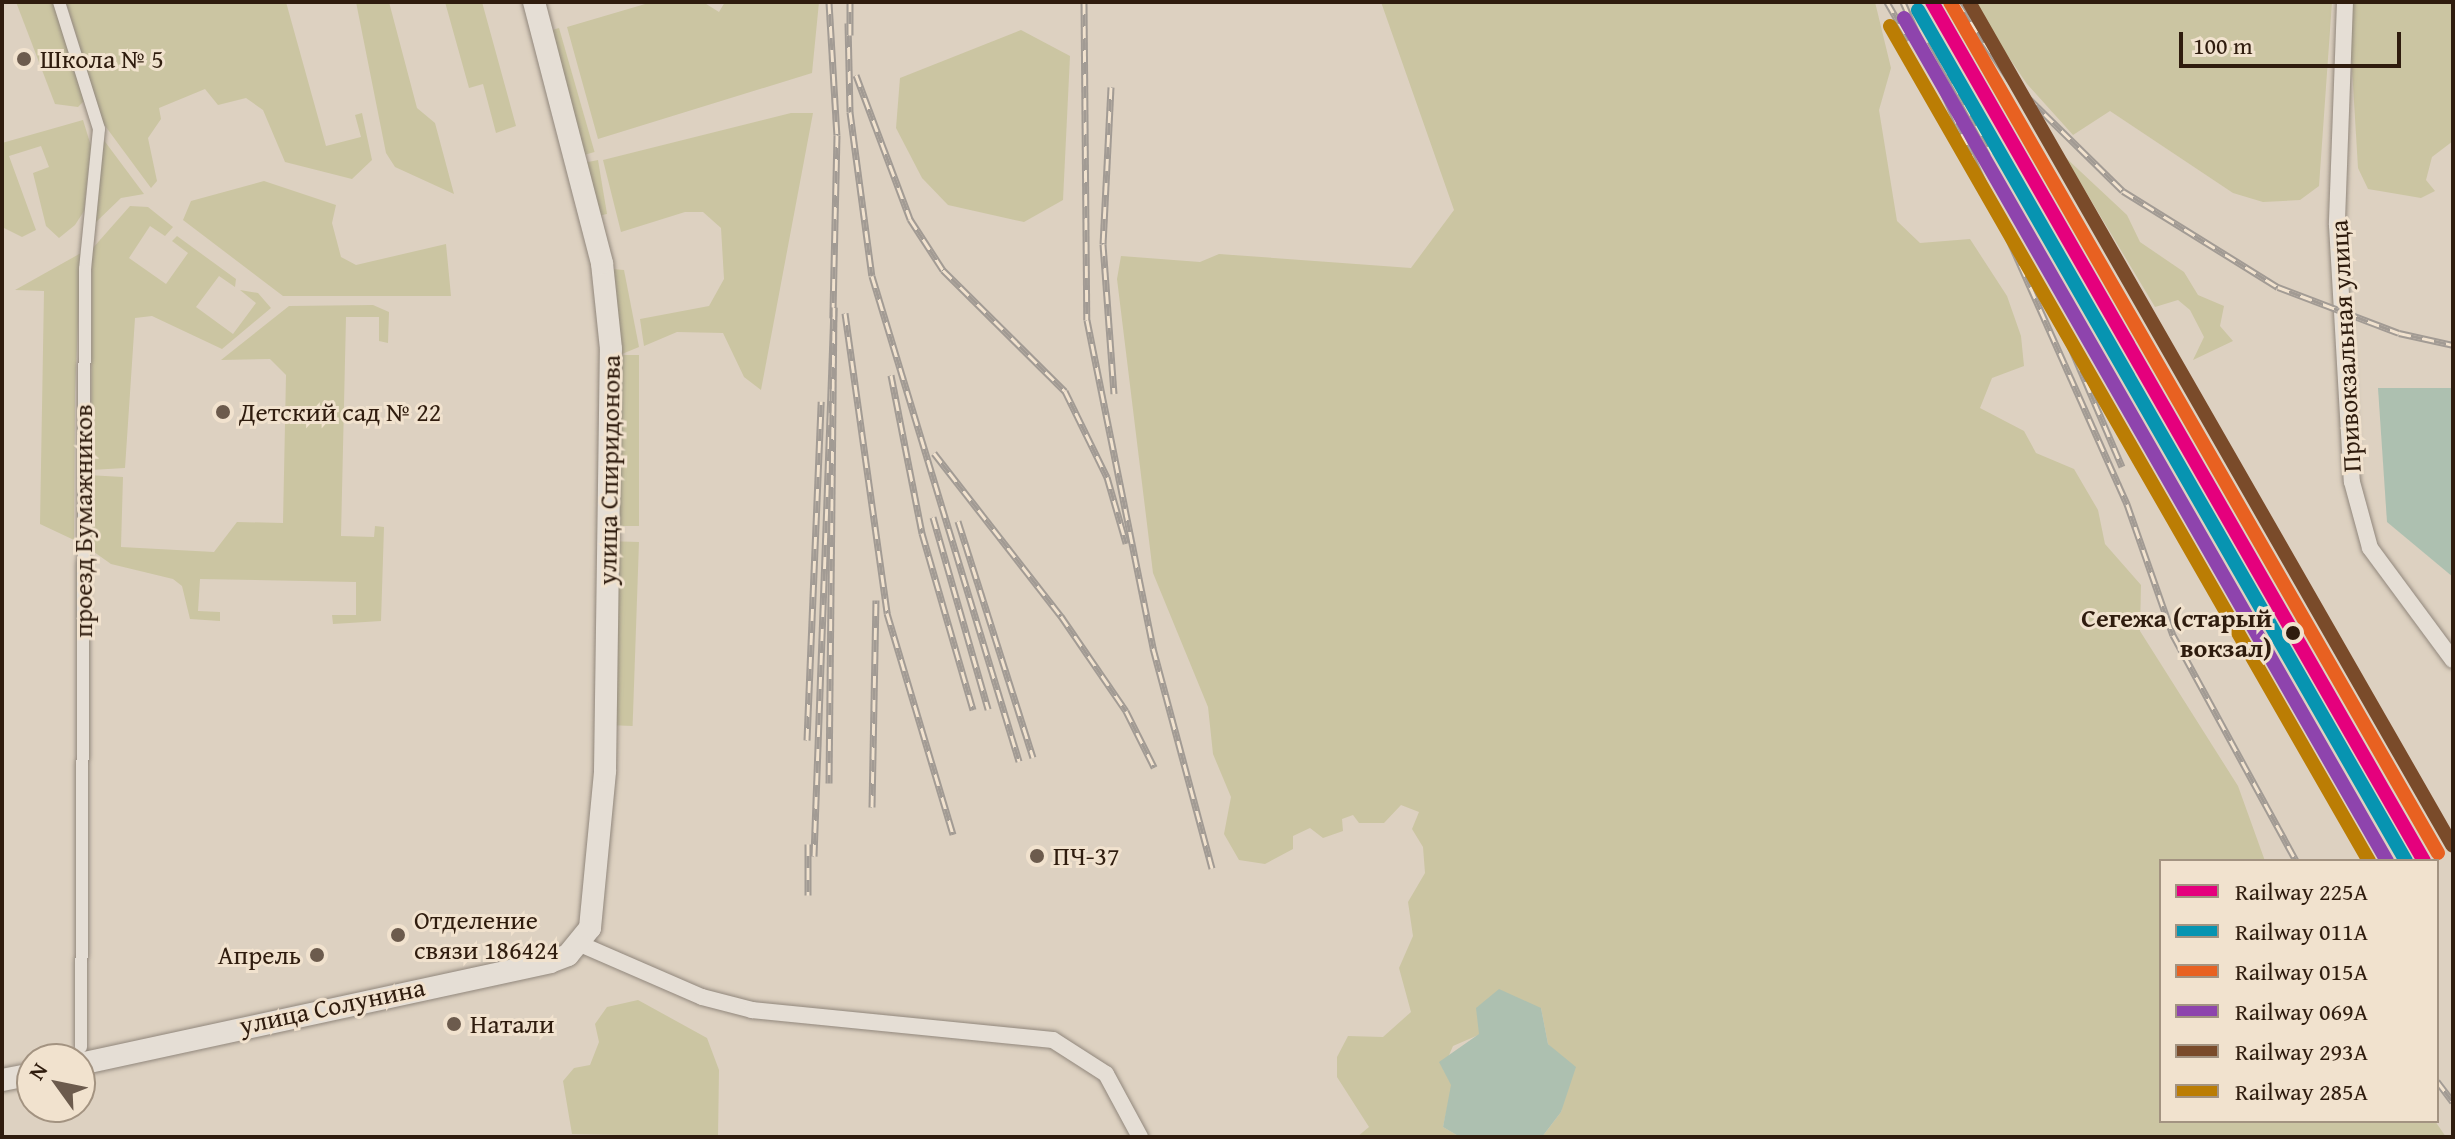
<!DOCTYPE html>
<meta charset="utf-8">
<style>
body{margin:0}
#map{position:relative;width:2455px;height:1139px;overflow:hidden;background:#ddd1c1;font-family:"Gentium Book Plus",serif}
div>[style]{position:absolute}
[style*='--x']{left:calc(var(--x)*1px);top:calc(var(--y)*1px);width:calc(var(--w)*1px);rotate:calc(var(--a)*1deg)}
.green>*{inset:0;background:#cbc5a2;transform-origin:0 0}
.water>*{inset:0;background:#adc0b0}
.roads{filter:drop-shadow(0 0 2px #91877c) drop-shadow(0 0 2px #91877c)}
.pedestrian>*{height:12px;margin:-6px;padding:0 6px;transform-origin:6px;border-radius:6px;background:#e5ded5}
.minor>*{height:16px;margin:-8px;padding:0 8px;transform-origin:8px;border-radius:8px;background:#e5ded5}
.tertiary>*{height:22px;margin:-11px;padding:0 11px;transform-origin:11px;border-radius:11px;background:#e5ded5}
.rail>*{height:7px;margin-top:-3.5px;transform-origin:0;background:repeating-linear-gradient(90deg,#f1e2ce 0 12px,#a29b94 0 24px);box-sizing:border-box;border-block:2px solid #a29b94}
.rail-1>*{height:14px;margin:-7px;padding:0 7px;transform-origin:7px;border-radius:7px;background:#e5007d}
.rail-2>*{height:14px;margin:-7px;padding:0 7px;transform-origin:7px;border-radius:7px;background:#0794b1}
.rail-3>*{height:14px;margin:-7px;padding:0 7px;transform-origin:7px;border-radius:7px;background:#e86121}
.rail-4>*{height:14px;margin:-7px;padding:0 7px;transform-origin:7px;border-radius:7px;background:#8e44ad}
.rail-5>*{height:14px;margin:-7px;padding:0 7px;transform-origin:7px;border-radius:7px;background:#7a4b2a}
.rail-6>*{height:14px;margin:-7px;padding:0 7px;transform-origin:7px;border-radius:7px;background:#bb7d04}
.dots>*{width:22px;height:22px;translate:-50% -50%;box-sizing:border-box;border:4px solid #f1e2ce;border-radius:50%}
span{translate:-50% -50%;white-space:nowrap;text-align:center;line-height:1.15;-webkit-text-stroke:6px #f1e2ce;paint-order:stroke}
.poi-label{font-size:26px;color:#2f1c0e}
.left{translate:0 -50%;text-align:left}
.right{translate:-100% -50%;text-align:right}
.street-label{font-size:26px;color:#2f1c0e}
.stop-label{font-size:26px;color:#2f1c0e;font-weight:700}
.frame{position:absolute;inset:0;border:4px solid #2f1c0e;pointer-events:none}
.legend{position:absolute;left:2159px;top:859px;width:280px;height:264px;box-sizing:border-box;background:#f1e2ce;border:2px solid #a39381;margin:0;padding:10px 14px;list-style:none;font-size:24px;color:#2f1c0e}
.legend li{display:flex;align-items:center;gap:16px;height:40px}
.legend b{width:40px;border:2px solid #a39381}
.north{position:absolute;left:16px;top:1043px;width:80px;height:80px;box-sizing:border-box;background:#f1e2ce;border:2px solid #a39381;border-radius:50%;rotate:303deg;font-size:22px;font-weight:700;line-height:32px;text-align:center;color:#2f1c0e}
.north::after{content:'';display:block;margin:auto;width:28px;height:36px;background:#6c5b4d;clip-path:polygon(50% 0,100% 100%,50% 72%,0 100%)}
.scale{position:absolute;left:2179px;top:32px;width:222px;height:36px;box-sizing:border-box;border:4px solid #2f1c0e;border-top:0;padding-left:10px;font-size:24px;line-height:28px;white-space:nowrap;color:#2f1c0e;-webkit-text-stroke:6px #f1e2ce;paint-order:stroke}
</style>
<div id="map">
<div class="green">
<div style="clip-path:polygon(16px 2px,53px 2px,84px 101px,78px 107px,55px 104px)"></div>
<div style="clip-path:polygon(66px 2px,286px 2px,326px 146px,361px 137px,355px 115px,362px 113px,372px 160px,352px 179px,285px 162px,263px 110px,246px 98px,218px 105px,205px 89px,159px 108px,161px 119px,148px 138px,157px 181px,151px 188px,103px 123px)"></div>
<div style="clip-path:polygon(356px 2px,389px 2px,417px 108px,435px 123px,454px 194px,395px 167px,386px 153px)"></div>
<div style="clip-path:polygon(445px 2px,482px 2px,516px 126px,496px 133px,483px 84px,469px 88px)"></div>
<div style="clip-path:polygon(652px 2px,703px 2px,719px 12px,725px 2px,819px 2px,812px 73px,598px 139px,567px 27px)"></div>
<div style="clip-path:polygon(1381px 2px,1875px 2px,1891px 68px,1879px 110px,1897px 221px,1920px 243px,1970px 239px,2007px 296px,2021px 336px,2024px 366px,1992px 378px,1980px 408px,2024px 431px,2036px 453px,2074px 469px,2098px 510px,2105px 544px,2141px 585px,2140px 631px,2238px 786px,2265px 861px,2161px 861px,2161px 1121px,2435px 1121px,2446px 1137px,1542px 1137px,1561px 1112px,1568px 1078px,1565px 1061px,1548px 1044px,1541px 1008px,1453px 1046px,1443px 1069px,1452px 1085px,1443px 1127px,1460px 1137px,1357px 1137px,1369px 1127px,1337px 1077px,1337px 1057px,1348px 1036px,1383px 1037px,1411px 1012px,1399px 968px,1413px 936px,1408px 902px,1425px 873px,1423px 847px,1412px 829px,1419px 812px,1401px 805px,1384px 823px,1359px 823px,1353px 815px,1342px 819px,1343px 831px,1323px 838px,1310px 828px,1293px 836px,1293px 849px,1265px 864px,1239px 860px,1224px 834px,1231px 797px,1213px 754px,1208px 707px,1153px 573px,1117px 279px,1121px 256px,1200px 262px,1219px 254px,1411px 268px,1454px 210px)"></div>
<div style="clip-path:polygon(1971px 2px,2332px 2px,2319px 186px,2300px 200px,2263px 202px,2233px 193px,2110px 111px,2073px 135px,2027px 84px)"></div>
<div style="clip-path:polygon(2348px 2px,2453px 2px,2453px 141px,2432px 157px,2426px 180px,2435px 191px,2421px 198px,2368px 189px,2358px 168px)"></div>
<div style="left:559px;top:28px;width:129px;height:22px;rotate:74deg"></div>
<div style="clip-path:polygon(1021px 30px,1070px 56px,1063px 200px,1024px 222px,948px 205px,922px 178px,896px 128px,900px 78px)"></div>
<div style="clip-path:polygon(791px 113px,813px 113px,761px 390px,744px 377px,723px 333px,677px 332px,644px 346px,640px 319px,709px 306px,724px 279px,721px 228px,703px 212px,685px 212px,621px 232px,603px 160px)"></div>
<div style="clip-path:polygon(83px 120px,91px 146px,84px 211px,75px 225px,59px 238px,46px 226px,33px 173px,49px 167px,41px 146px,9px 156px,36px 230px,22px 237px,2px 227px,2px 143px)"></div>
<div style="clip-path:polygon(103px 139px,144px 194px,121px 198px,95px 223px)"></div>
<div style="clip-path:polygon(2065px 157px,2127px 215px,2140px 242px,2184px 272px,2198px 295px,2224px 306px,2220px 326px,2233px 341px,2193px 360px,2204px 337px,2190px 310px,2178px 300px,2155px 307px)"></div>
<div style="clip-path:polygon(598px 160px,607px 214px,588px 218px,574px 165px)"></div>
<div style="clip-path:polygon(264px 181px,336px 205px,332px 223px,341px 257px,356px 265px,446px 244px,451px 296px,283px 296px,183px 220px,191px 201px)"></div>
<div style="clip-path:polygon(130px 206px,148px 207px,173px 227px,165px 236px,150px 226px,129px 258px,166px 284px,188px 253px,172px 241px,177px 236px,236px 279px,235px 287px,219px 276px,196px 307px,233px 334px,256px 303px,240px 290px,258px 293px,271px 308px,222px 349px,152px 316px,135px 318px,125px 468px,91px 470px,92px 249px)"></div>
<div style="clip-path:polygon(81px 253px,75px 394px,74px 540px,40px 524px,44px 291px,15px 290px)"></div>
<div style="clip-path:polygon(612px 269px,624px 270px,639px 347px,617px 356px)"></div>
<div style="clip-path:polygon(373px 305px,389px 312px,388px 343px,379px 341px,379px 317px,346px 317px,341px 536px,374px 537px,375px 526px,384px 527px,381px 621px,333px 624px,332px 615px,356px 615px,356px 582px,200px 579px,198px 611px,220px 612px,220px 621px,190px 619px,182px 586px,173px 579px,111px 564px,87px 547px,87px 475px,123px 477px,121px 547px,214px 552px,237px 522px,283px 523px,286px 375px,270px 359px,221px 360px,289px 306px)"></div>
<div style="left:639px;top:355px;width:171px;height:23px;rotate:90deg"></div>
<div style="left:639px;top:542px;width:184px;height:25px;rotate:92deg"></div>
<div style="clip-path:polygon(638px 1000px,707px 1038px,719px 1070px,718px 1137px,572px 1134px,563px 1081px,574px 1068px,590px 1065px,599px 1042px,595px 1024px,607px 1007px)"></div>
</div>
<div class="water">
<div style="clip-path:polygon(2378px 388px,2453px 388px,2453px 577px,2387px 522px)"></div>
<div style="clip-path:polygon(1499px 989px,1541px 1008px,1548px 1044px,1576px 1067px,1561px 1112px,1542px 1137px,1460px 1137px,1443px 1127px,1451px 1085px,1439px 1062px,1479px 1034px,1476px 1008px)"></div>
</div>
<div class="roads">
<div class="pedestrian">
<div style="--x:59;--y:2;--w:133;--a:72.5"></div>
<div style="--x:99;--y:129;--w:141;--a:95.7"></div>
<div style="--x:85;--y:269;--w:778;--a:90.29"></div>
</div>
<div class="minor">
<div style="--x:2345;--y:2;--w:223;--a:92.1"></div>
<div style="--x:2337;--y:225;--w:257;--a:86.7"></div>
<div style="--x:2352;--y:482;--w:68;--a:74.7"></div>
<div style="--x:2370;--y:548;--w:139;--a:53.5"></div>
<div style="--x:580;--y:944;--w:133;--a:23.5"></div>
<div style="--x:702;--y:997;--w:52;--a:14.6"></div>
<div style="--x:752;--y:1010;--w:302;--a:5.7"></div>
<div style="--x:1053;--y:1040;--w:63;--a:32.7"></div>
<div style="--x:1106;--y:1074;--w:72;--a:61.6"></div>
</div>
<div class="tertiary">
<div style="--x:80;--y:1064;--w:481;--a:-12.2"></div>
<div style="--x:550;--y:962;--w:19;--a:-21"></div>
<div style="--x:568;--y:955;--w:35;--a:-51"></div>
<div style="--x:590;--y:928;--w:158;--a:-84.5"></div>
<div style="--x:605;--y:771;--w:422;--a:-89.2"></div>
<div style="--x:611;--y:349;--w:86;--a:-96"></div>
<div style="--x:602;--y:263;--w:270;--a:-104.6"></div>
<div style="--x:2;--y:1080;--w:31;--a:-11"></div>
</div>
</div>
<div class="rail">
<div style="--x:829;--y:2;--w:133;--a:86.6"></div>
<div style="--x:837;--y:135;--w:183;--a:91.3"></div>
<div style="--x:1084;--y:2;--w:318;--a:89.5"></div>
<div style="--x:1087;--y:320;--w:335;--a:78.6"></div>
<div style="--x:1153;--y:648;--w:228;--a:75"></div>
<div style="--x:1887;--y:2;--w:44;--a:59.9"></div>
<div style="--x:1903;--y:2;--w:550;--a:65.95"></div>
<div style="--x:2127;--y:504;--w:139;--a:70.7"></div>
<div style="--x:2173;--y:635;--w:257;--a:61.4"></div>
<div style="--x:1957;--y:2;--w:94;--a:55.8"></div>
<div style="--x:2010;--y:80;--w:158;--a:44.5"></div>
<div style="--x:2123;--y:191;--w:182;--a:31.8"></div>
<div style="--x:2278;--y:287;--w:129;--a:20.8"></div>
<div style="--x:2399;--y:333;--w:55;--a:12.5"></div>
<div style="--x:848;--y:23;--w:89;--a:88.7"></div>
<div style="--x:850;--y:112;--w:165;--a:82.4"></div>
<div style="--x:872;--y:276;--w:507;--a:73.14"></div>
<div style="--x:850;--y:35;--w:33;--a:-90"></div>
<div style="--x:1930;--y:41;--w:128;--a:61"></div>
<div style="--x:856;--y:75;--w:154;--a:69.4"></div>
<div style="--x:910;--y:219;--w:61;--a:57.1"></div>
<div style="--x:943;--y:270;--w:172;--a:44.8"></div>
<div style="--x:1065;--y:391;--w:96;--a:64"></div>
<div style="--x:1107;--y:477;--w:69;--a:73.9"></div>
<div style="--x:1111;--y:87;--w:157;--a:92.9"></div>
<div style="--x:1103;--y:244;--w:150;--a:85.8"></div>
<div style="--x:845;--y:313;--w:303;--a:82"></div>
<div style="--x:887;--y:613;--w:231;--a:73.4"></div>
<div style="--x:2057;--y:315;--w:165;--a:66.8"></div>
<div style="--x:891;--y:375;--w:161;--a:78.9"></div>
<div style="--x:922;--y:533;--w:184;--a:73.9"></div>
<div style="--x:934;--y:453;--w:207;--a:52.1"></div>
<div style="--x:1061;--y:616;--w:115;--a:55.6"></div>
<div style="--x:1126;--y:711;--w:63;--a:63.4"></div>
<div style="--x:933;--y:517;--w:200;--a:74"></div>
<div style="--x:958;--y:521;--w:248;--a:72.4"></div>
<div style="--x:807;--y:740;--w:339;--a:-87.6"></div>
<div style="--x:872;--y:807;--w:207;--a:-88.9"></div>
<div style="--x:808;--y:844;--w:51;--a:90"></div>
<div style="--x:814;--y:856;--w:549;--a:-87.91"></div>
<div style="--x:834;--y:307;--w:476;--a:90.6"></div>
<div style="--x:2437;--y:1081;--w:26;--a:53"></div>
</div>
<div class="rail-1">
<div style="--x:1932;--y:2;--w:990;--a:60.2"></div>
</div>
<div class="rail-2">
<div style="--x:1918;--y:10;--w:981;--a:60.17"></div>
</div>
<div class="rail-3">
<div style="--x:1950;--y:2;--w:981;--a:60.17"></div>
</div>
<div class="rail-4">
<div style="--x:1904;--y:18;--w:972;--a:60.19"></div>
</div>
<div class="rail-5">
<div style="--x:1969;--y:2;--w:972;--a:60.19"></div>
</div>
<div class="rail-6">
<div style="--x:1890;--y:26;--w:963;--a:60.16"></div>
</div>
<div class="dots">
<div style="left:24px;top:59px;background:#6c5b4d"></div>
<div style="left:223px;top:412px;background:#6c5b4d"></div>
<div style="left:2293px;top:633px;background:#2f1c0e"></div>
<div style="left:1037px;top:856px;background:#6c5b4d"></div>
<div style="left:398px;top:935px;background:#6c5b4d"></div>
<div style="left:317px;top:955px;background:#6c5b4d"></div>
<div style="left:454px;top:1024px;background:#6c5b4d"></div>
</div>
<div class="poi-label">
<span class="left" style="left:40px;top:59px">Школа № 5</span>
<span class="left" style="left:239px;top:412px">Детский сад № 22</span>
<span class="left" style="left:1053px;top:856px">ПЧ-37</span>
<span class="left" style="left:414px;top:935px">Отделение<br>связи 186424</span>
<span class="right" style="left:301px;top:955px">Апрель</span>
<span class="left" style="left:470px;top:1024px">Натали</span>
</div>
<div class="street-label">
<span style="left:2345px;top:346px;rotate:-93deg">Привокзальная улица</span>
<span style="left:609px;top:470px;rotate:-89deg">улица Спиридонова</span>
<span style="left:83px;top:521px;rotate:-90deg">проезд Бумажников</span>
<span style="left:332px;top:1006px;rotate:-12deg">улица Солунина</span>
</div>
<div class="stop-label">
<span class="right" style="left:2272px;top:633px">Сегежа (старый<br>вокзал)</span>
</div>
<div class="frame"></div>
<ul class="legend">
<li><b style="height:10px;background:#e5007d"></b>Railway 225А</li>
<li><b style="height:10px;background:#0794b1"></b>Railway 011А</li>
<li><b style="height:10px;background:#e86121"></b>Railway 015А</li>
<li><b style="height:10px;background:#8e44ad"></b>Railway 069А</li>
<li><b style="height:10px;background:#7a4b2a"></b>Railway 293А</li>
<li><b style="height:10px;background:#bb7d04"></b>Railway 285А</li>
</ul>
<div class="north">N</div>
<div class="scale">100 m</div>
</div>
